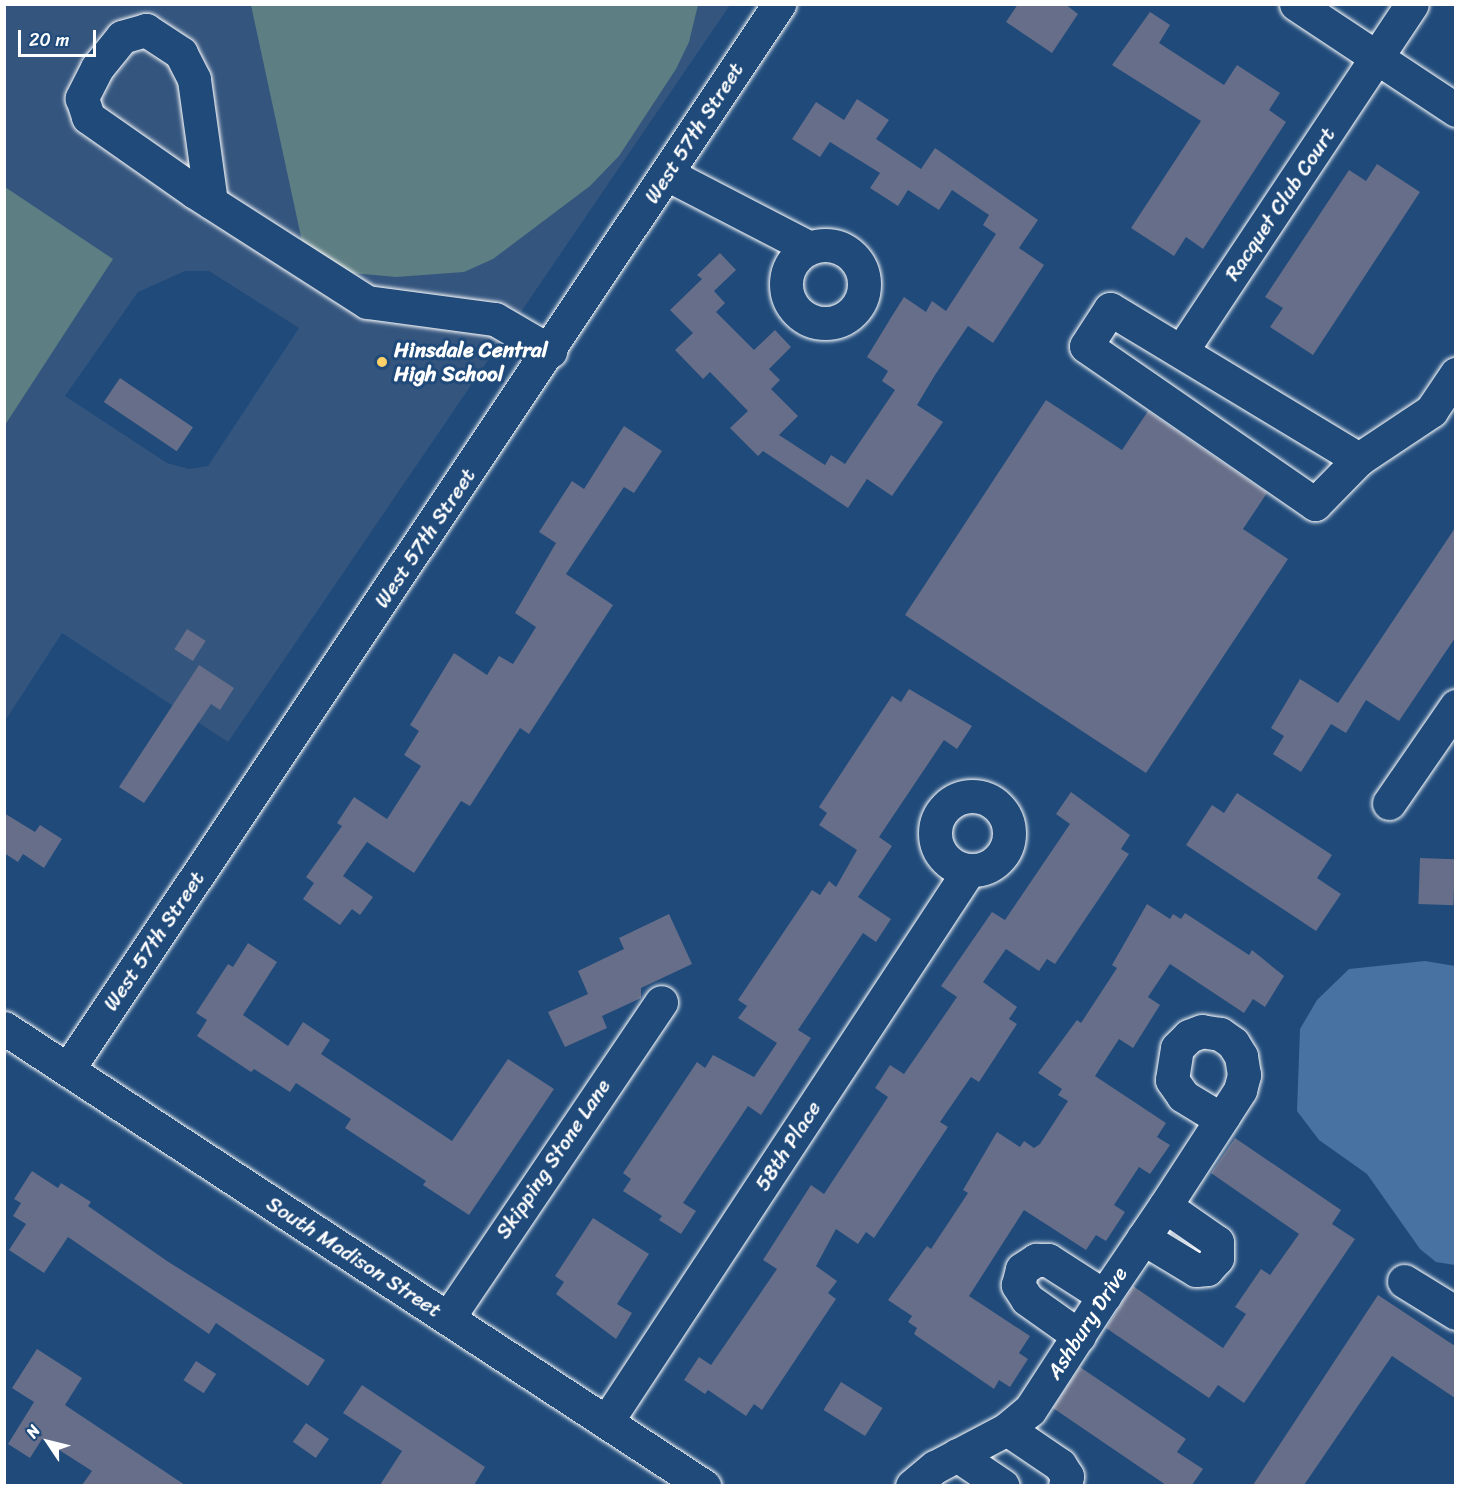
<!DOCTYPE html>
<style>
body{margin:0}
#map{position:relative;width:1460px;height:1490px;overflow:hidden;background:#1f4a7a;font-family:Sriracha,sans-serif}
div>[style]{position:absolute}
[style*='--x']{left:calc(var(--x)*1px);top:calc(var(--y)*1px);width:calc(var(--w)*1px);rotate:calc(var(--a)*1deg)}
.built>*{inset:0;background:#34557e}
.green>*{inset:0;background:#5d7e82}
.water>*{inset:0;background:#4772a2}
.building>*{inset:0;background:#666e89;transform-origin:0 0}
.roads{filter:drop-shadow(0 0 2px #fff) drop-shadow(0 0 2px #fff)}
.minor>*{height:33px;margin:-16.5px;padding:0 16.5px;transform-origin:16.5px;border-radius:16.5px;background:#1f4a7a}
.minor>.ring{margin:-16.5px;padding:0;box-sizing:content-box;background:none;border:33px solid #1f4a7a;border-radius:50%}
.dots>*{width:16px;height:16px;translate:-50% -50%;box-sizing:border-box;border:3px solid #1f4a7a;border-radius:50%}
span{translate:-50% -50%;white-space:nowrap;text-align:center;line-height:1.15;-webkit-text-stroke:6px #1f4a7a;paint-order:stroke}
.street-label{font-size:21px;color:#fff}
.poi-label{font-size:21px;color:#fff;font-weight:700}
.left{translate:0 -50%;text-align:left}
.frame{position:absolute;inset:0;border:6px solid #fff;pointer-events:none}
.north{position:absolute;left:18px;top:1412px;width:60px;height:60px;-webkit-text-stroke:4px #1f4a7a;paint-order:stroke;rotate:305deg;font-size:16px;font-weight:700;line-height:24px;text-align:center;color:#fff}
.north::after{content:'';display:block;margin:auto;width:21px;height:27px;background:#fff;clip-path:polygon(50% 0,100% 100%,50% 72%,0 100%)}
.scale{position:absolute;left:18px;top:30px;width:78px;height:27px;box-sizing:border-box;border:3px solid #fff;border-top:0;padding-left:8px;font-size:18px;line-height:21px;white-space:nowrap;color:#fff;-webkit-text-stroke:4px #1f4a7a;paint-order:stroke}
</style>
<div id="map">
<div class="built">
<div style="clip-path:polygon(evenodd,5px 5px,730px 5px,228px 742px,62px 633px,5px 721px,5px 5px,185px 271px,209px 271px,299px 328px,208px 466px,189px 469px,167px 463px,65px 396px,138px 292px,185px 271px)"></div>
</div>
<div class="green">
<div style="clip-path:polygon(251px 5px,698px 5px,689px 42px,676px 69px,619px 156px,590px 186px,493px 259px,464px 272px,396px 277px,308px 269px)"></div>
<div style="clip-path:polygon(5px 187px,113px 259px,5px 425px)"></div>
</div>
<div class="water">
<div style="clip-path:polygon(1425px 961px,1455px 966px,1455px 1265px,1436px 1262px,1420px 1249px,1367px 1174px,1319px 1140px,1297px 1111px,1300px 1029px,1317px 1000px,1349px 969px)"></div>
</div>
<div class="building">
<div style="clip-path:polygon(1018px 4px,1065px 4px,1078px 14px,1052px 53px,1006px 22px)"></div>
<div style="clip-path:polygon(1150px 12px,1170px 25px,1159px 43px,1224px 85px,1237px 65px,1280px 93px,1269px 110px,1286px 122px,1203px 249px,1186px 237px,1174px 256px,1131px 228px,1201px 121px,1112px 65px)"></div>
<div style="clip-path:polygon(857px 99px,889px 120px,876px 139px,921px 169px,935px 148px,1038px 220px,1019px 248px,1044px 265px,993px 343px,968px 326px,935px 375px,917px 405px,943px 422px,892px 496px,867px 479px,848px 508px,763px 451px,758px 456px,730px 428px,748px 411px,710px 372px,703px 379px,675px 350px,693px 333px,670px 310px,702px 279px,697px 275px,720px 253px,736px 270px,714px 291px,725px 303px,716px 312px,754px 350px,775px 330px,791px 347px,769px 369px,780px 380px,771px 389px,798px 416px,779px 435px,825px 465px,831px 455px,845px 464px,895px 390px,882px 381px,888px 371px,867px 357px,892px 316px,904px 297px,926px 312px,932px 301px,946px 311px,996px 234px,983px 225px,989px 215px,952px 190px,939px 210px,908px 190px,898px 206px,870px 188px,880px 173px,830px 142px,820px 157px,792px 139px,816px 102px,844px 120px)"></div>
<div style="clip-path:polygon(1377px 164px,1420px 192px,1313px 355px,1270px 327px,1283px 308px,1265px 297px,1349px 170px,1366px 181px)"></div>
<div style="left:120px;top:378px;width:88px;height:29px;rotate:34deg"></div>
<div style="clip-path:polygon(1046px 400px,1122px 450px,1148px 411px,1267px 493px,1243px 529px,1288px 559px,1146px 773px,905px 615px)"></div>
<div style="clip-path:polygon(624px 426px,662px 451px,634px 493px,624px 487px,566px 574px,613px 605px,529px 734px,520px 728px,470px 806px,461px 801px,414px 873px,367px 842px,343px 876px,373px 897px,360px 915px,352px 909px,340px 925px,303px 899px,314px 883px,306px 877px,342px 826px,337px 823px,354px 797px,387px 819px,421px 766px,404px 755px,419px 731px,410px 725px,454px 653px,487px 675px,499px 656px,513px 664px,536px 627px,515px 613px,556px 543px,539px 532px,572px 481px,584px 489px)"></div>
<div style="clip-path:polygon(1455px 528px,1455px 638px,1399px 721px,1366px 700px,1346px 733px,1331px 724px,1301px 772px,1273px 754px,1284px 736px,1271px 728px,1300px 679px,1338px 703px)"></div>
<div style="left:187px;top:629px;width:22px;height:24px;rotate:32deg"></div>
<div style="clip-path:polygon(199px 665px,234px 688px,220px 710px,211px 704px,144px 803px,119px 787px)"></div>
<div style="clip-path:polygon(909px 689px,972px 726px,957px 749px,944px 740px,879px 837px,892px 846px,858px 897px,891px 919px,876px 942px,863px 933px,798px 1030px,811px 1038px,761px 1115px,748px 1106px,683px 1203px,696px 1211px,681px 1234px,659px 1220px,662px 1216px,623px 1191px,631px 1179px,623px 1173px,697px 1062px,705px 1068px,713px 1055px,754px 1077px,777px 1043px,738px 1018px,747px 1006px,738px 1000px,812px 890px,820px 895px,829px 881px,836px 887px,857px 850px,819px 825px,827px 813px,819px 807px,892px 696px,901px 702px)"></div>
<div style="clip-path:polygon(1071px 792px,1130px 835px,1121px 849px,1129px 854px,1055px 964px,1047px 959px,1039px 971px,1006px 949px,983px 982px,1017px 1007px,1009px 1019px,1017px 1024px,979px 1082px,971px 1077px,940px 1122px,948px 1127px,874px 1238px,866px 1232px,858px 1244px,836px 1229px,816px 1266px,837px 1281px,828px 1293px,836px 1299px,762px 1410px,754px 1404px,746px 1416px,708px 1390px,705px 1394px,684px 1380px,699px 1357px,711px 1365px,777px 1269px,763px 1260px,811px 1185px,824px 1194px,888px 1097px,875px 1088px,890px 1065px,904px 1074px,957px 997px,941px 986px,992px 912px,1005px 920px,1070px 824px,1056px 814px)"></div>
<div style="clip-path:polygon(1237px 793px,1332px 855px,1317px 878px,1341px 894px,1316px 931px,1186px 845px,1212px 805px,1224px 813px)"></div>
<div style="clip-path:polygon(4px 813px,35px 832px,40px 825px,62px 839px,44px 868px,23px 854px,18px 862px,4px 853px)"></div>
<div style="left:1420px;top:858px;width:35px;height:46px;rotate:2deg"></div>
<div style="clip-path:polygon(1147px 904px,1170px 919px,1173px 914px,1181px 919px,1185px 913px,1249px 955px,1252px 950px,1284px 976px,1265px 1007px,1253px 999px,1244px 1013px,1170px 964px,1148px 997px,1160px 1005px,1133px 1048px,1119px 1039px,1095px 1076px,1166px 1123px,1157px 1137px,1170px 1145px,1150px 1174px,1139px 1167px,1114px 1205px,1125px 1212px,1106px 1241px,1096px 1235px,1086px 1250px,1024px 1210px,969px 1296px,1030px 1336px,1019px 1353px,1028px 1359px,1010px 1387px,999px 1380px,994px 1389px,914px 1334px,917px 1328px,908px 1322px,912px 1316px,888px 1300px,927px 1246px,931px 1249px,968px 1193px,963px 1190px,997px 1132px,1020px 1147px,1024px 1141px,1034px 1148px,1040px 1144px,1068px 1101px,1058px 1095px,1062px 1089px,1038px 1073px,1077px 1020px,1081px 1023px,1117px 968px,1112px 965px)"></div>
<div style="clip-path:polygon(669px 914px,692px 964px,641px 988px,641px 998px,602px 1016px,607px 1028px,565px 1047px,548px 1012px,588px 994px,578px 971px,624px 949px,619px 938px)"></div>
<div style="clip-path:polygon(248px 943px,277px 962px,243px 1015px,288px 1046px,303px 1022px,330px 1040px,321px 1054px,452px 1141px,508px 1059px,554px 1089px,469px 1215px,423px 1185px,426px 1181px,345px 1128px,351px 1119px,296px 1083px,290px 1092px,254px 1069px,251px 1072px,197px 1036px,207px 1020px,196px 1013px,228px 964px,233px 967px)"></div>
<div style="clip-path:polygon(1235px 1138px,1341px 1210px,1332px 1224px,1355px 1239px,1244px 1403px,1218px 1385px,1209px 1398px,1106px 1328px,1133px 1286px,1223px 1348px,1246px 1314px,1235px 1307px,1261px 1269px,1270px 1275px,1299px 1234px,1211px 1173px)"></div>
<div style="clip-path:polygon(32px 1171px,58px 1188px,61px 1183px,91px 1202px,88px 1206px,167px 1261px,325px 1360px,308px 1386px,216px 1323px,209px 1334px,68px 1237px,44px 1273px,9px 1250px,26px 1224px,13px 1216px,21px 1203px,14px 1199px)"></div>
<div style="clip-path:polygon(593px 1218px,649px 1254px,617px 1304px,632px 1313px,616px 1339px,556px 1294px,564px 1282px,555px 1276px)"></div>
<div style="clip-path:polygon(1378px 1295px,1455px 1346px,1455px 1398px,1392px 1356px,1304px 1485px,1253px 1485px)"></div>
<div style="clip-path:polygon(37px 1349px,82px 1378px,65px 1405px,185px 1485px,82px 1485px,92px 1471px,42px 1439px,30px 1458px,8px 1444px,34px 1402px,12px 1388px)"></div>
<div style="left:196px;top:1361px;width:24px;height:23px;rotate:33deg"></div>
<div style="clip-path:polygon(1080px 1367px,1186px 1439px,1177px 1452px,1203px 1469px,1192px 1485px,1166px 1485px,1053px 1408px)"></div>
<div style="left:841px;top:1382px;width:49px;height:33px;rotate:32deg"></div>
<div style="clip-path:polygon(362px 1385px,485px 1467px,474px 1485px,380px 1485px,402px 1451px,343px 1413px)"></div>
<div style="left:306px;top:1423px;width:28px;height:23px;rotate:35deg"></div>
</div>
<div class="roads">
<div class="minor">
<div style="--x:1296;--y:4;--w:192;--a:33.5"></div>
<div style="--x:667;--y:174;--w:159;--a:27.4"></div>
<div style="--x:211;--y:202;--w:124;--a:-97.9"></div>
<div style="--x:194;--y:79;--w:29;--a:-117"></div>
<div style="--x:181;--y:53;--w:42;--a:-146.7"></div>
<div style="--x:146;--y:30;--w:25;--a:164"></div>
<div style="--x:122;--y:37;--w:40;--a:129"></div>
<div style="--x:97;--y:68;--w:34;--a:117"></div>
<div style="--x:82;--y:98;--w:20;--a:72"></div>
<div style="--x:88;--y:117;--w:131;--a:35"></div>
<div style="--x:195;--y:192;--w:204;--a:32.6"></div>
<div style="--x:367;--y:302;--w:129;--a:7.6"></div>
<div style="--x:495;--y:319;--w:64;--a:30.2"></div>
<div class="ring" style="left:786px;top:245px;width:45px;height:45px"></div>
<div style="--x:1182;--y:350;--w:415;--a:-56.4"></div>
<div style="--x:1359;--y:459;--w:63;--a:134.4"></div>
<div style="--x:1315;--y:504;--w:278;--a:-145.4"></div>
<div style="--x:1086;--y:346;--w:44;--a:-57"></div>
<div style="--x:1110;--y:309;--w:291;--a:31.1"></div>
<div style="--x:1359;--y:459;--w:87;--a:-33.7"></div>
<div style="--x:1431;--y:411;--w:45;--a:-56"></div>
<div class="ring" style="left:935px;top:796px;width:41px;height:41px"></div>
<div style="--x:1389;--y:803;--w:118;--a:-55.4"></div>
<div style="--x:4;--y:1028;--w:837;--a:33.2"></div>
<div style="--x:68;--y:1069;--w:1281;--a:-56.27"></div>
<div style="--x:1143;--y:1238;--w:62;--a:31.1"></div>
<div style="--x:1196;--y:1270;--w:11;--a:-5"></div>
<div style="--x:1207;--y:1269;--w:15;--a:-48"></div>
<div style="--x:1217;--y:1258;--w:16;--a:-90"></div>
<div style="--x:1217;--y:1242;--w:63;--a:-145.3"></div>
<div style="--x:1404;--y:1281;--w:61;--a:31.6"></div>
<div style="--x:448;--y:1318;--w:381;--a:-56"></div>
<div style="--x:1079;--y:1336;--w:64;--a:-144.6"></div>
<div style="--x:1027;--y:1299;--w:17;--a:-123"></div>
<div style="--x:1018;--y:1285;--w:16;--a:-76"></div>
<div style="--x:1022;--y:1269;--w:17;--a:-33"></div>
<div style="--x:1036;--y:1260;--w:12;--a:0"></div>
<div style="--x:1048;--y:1260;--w:67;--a:32.7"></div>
<div style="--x:607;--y:1421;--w:659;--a:-56.7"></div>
<div style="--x:1007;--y:1429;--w:64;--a:34.2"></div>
<div style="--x:1060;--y:1465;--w:13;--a:58"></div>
<div style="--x:1067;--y:1476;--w:10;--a:101"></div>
<div style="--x:957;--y:1455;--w:55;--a:34"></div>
<div style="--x:912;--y:1486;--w:30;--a:-40"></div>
<div style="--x:935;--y:1467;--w:81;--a:-27.8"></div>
<div style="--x:1007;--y:1429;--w:30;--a:-40"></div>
<div style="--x:1030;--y:1410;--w:136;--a:-57"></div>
<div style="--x:1104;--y:1296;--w:109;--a:-55.9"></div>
<div style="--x:1165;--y:1206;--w:108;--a:-57"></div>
<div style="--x:1224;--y:1115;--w:30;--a:-57"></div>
<div style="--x:1240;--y:1090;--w:16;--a:-75"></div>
<div style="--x:1244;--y:1075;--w:19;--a:-99"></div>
<div style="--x:1241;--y:1056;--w:15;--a:-122"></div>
<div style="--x:1233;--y:1043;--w:16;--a:-145"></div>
<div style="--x:1220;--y:1034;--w:18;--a:-171"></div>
<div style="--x:1202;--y:1031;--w:14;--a:159"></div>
<div style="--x:1189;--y:1036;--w:17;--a:135"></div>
<div style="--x:1177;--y:1048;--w:32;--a:99"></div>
<div style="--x:1172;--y:1080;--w:19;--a:55"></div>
<div style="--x:1183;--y:1096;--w:44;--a:31.2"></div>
</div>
</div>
<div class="dots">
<div style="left:382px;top:362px;background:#ffd166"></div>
</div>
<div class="street-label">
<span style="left:694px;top:133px;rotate:-57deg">West 57th Street</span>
<span style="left:1280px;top:204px;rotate:-56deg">Racquet Club Court</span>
<span style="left:425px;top:538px;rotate:-56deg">West 57th Street</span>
<span style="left:154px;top:941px;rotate:-56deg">West 57th Street</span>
<span style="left:788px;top:1146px;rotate:-57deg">58th Place</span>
<span style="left:553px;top:1159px;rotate:-56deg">Skipping Stone Lane</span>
<span style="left:354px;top:1257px;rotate:33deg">South Madison Street</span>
<span style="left:1087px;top:1323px;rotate:-57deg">Ashbury Drive</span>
</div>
<div class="poi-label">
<span class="left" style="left:394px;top:362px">Hinsdale Central<br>High School</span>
</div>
<div class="frame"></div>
<div class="north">N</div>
<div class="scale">20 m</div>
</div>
